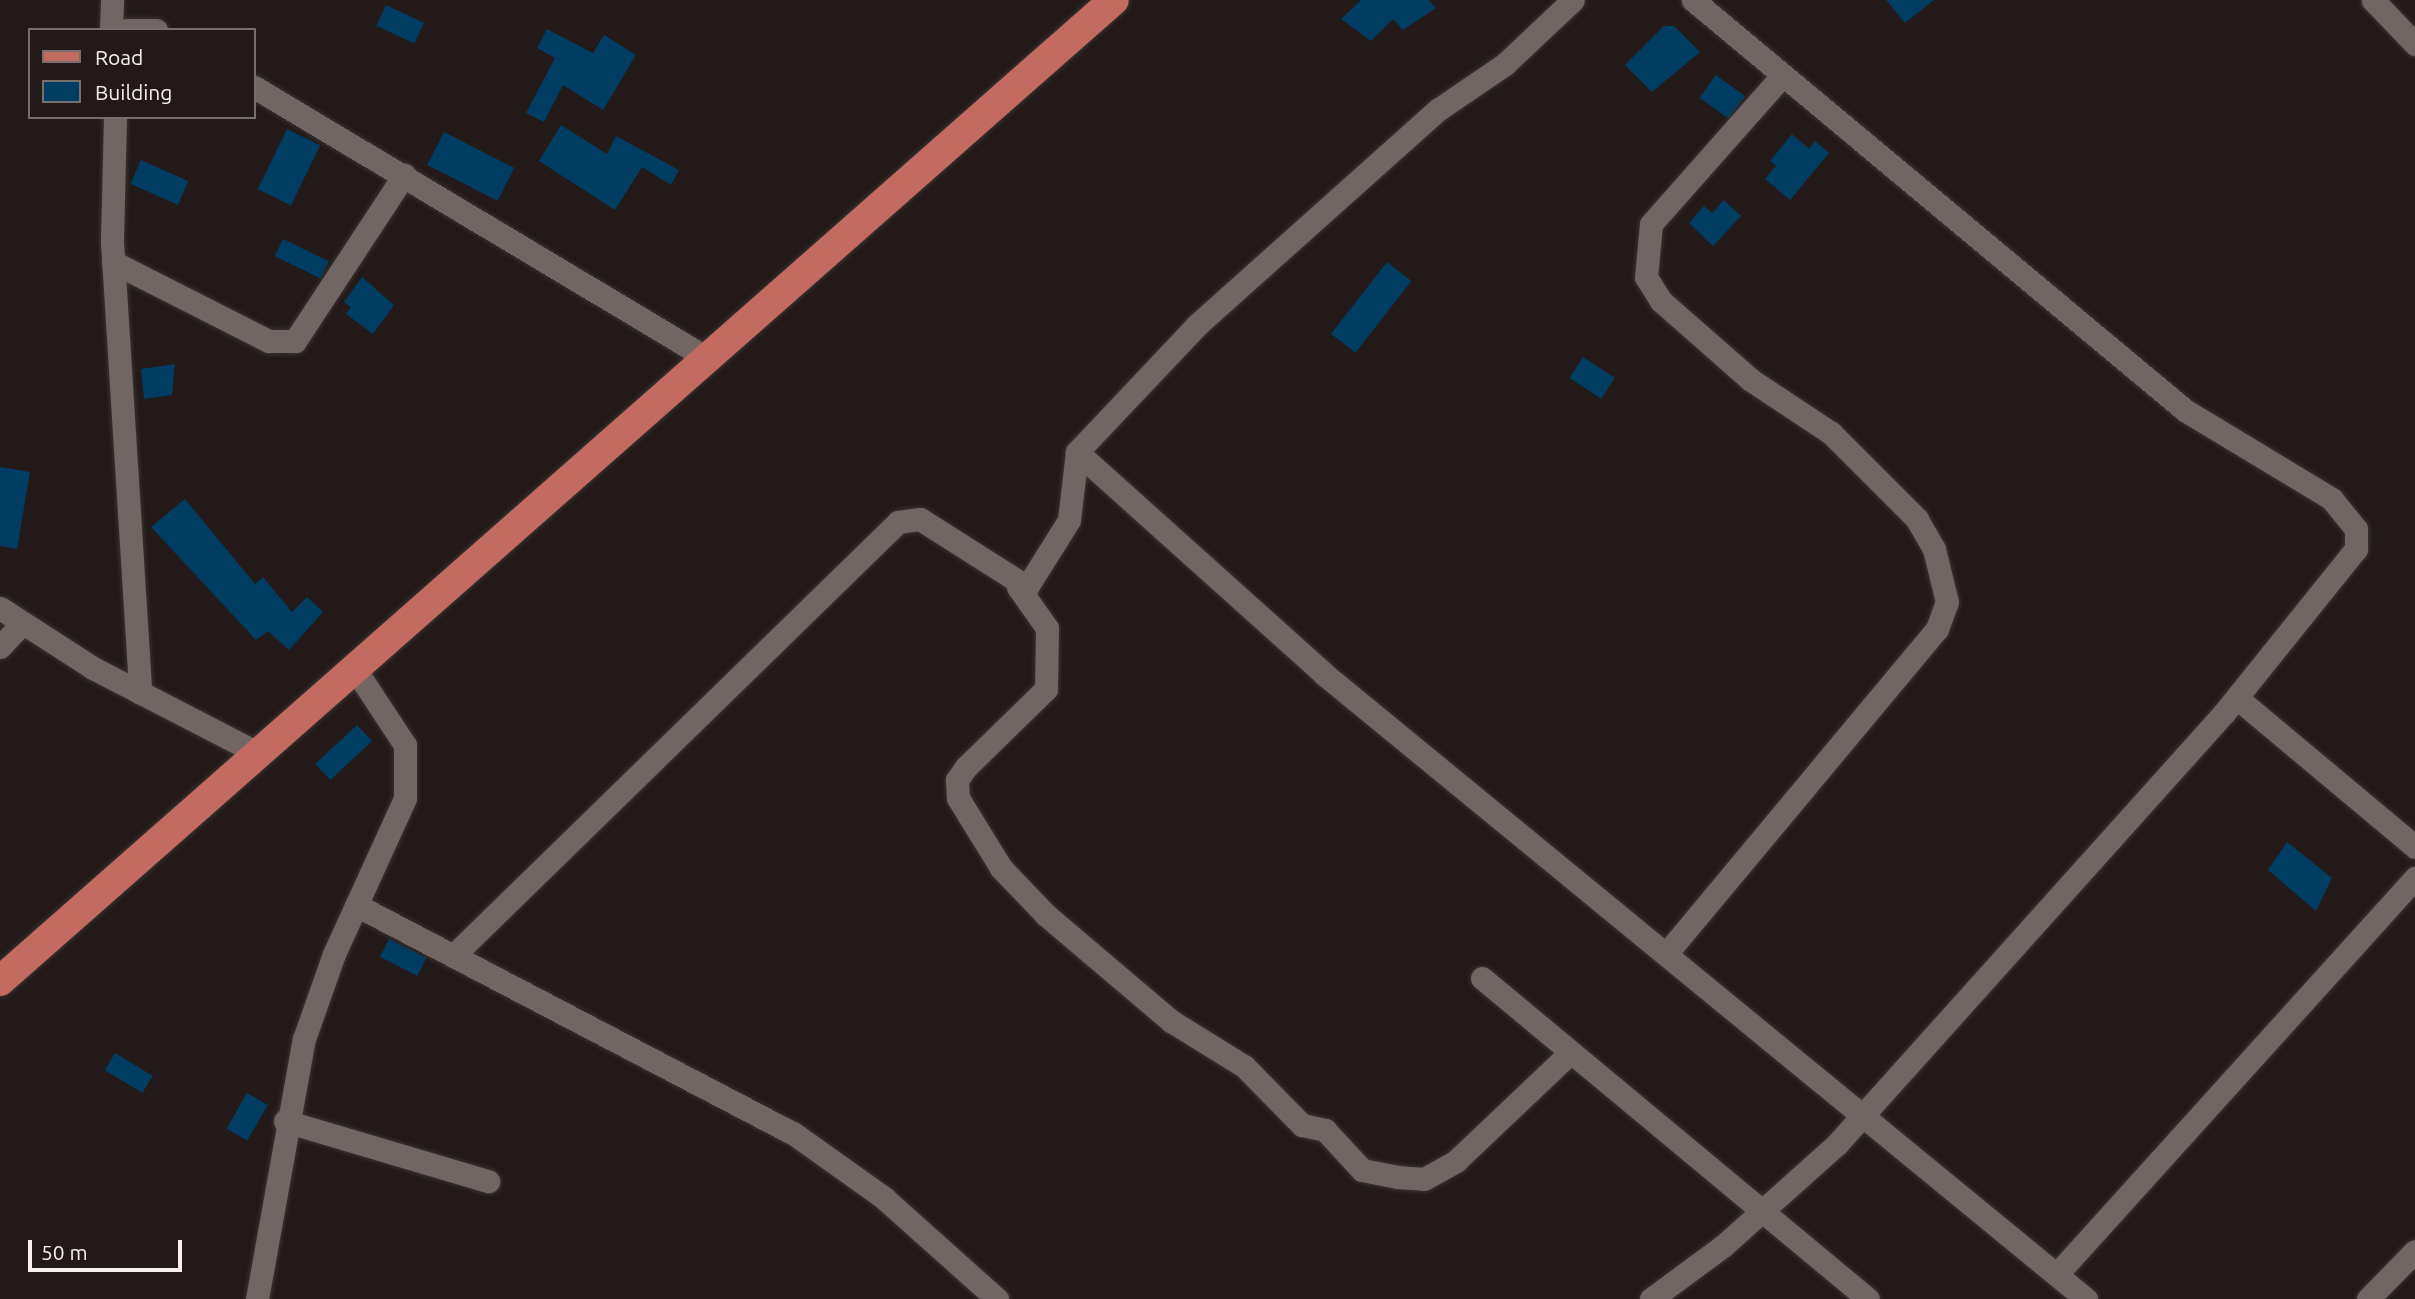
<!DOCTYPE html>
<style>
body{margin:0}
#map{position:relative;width:2415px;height:1299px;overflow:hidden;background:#221918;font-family:Ubuntu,sans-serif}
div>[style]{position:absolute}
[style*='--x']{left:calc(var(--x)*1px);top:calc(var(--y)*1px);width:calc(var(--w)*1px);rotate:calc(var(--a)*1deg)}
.building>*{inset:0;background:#003d62;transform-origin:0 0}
.roads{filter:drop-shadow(0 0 2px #3b3433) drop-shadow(0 0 2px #3b3433)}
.minor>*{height:23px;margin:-11.5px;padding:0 11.5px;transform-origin:11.5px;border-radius:11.5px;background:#716664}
.major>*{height:30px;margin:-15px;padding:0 15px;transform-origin:15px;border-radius:15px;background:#c36b61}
span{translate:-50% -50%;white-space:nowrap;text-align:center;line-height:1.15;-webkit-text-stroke:7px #221918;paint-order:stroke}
.legend{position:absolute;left:28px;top:28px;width:228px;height:91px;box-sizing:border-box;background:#221918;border:2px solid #776f6e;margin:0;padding:9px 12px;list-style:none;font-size:21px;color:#f7f0ef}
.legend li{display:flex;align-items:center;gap:14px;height:35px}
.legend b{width:35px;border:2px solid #776f6e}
.scale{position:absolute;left:28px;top:1240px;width:154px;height:32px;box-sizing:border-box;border:4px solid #f7f0ef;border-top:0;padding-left:9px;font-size:21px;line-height:24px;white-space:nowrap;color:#f7f0ef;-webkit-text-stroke:5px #221918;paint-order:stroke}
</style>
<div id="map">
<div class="building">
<div style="clip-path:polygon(1361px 0,1429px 0,1436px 8px,1403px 30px,1393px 19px,1371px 41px,1341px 19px)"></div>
<div style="clip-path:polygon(1886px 0,1934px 0,1905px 23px)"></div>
<div style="left:386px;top:5px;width:42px;height:23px;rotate:25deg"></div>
<div style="clip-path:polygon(1664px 26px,1674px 26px,1700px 52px,1652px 92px,1625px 65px)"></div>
<div style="clip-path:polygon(547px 29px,593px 53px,604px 35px,636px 55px,603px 110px,563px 85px,544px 122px,526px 113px,555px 58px,537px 48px)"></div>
<div style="left:1716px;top:75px;width:36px;height:28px;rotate:36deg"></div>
<div style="clip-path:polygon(561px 125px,607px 154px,616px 136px,679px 170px,671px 185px,642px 167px,615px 210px,539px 161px)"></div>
<div style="left:287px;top:129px;width:37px;height:67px;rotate:26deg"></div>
<div style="left:444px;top:132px;width:79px;height:37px;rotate:27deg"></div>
<div style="clip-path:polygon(1792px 134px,1809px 149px,1815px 141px,1829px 153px,1790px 200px,1765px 179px,1776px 166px,1770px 161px)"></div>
<div style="left:141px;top:160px;width:52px;height:26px;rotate:24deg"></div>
<div style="clip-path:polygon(1724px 200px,1741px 216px,1713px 246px,1689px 223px,1704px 206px,1712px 213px)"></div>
<div style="left:283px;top:239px;width:51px;height:19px;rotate:26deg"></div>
<div style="left:1387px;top:262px;width:31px;height:91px;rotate:38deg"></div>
<div style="clip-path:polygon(362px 277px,394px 305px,373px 334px,346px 314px,351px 307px,344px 302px)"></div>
<div style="left:1583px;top:357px;width:38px;height:25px;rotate:33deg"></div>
<div style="clip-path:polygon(175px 364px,172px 395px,144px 399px,141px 369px)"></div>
<div style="clip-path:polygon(0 467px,30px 472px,17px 549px,0 546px)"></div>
<div style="clip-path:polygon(185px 499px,255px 584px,263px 577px,292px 612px,307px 597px,323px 612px,289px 650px,268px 631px,256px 640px,151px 527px)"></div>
<div style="left:357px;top:725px;width:22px;height:57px;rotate:47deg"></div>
<div style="clip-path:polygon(2287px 842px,2332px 878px,2316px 911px,2268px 870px)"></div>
<div style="left:389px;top:939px;width:42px;height:20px;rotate:27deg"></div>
<div style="left:115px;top:1053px;width:44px;height:20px;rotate:31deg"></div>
<div style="left:247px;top:1093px;width:24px;height:41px;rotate:30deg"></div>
</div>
<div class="roads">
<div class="minor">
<div style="--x:2373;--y:0;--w:61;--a:46.3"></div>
<div style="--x:111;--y:30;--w:30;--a:-88"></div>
<div style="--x:127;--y:30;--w:29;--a:0"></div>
<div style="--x:254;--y:87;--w:528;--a:30.89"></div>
<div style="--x:115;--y:117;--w:125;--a:91.4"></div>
<div style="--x:112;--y:242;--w:452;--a:86.4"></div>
<div style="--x:113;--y:262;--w:175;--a:26.9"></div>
<div style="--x:269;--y:341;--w:26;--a:0"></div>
<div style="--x:295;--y:341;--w:199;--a:-56.7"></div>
<div style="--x:1077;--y:452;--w:332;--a:41.9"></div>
<div style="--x:1324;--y:674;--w:986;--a:39.36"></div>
<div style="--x:1018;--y:587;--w:50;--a:54.7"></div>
<div style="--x:1047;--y:628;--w:61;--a:90.9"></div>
<div style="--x:1046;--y:689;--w:112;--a:135.7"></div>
<div style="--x:966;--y:767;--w:16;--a:125"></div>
<div style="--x:957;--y:780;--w:18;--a:87"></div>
<div style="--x:958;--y:798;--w:82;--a:58.4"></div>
<div style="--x:1001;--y:868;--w:65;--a:46.2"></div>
<div style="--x:1046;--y:915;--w:164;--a:40.3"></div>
<div style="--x:1171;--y:1021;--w:86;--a:31.7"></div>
<div style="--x:1244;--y:1066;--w:83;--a:45.5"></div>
<div style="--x:1302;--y:1125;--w:24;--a:12"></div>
<div style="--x:1325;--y:1130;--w:54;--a:47.2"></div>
<div style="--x:1362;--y:1170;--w:36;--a:11"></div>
<div style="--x:1397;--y:1177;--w:27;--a:4"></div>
<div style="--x:1424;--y:1179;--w:37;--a:-29"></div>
<div style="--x:1456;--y:1161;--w:158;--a:-43.5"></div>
<div style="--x:0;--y:608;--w:111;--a:32.8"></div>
<div style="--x:93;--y:668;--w:183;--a:27.3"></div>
<div style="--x:0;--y:647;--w:33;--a:-47"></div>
<div style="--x:2237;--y:698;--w:232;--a:39.9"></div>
<div style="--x:356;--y:905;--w:493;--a:27.6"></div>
<div style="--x:793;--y:1133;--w:112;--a:35.5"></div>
<div style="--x:884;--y:1198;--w:152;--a:41.8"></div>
<div style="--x:1666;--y:954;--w:423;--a:-50.2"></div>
<div style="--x:1937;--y:629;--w:29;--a:-70"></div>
<div style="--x:1947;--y:602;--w:55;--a:-103.8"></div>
<div style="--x:1934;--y:549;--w:34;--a:-120"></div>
<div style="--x:1917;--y:519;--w:122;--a:-135"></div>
<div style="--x:1831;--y:433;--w:96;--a:-146.5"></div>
<div style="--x:1751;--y:380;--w:120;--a:-138.7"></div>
<div style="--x:1661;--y:301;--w:28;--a:-122"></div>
<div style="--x:1646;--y:277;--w:53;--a:-84.6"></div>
<div style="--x:1651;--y:224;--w:198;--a:-48.5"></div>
<div style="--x:454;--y:955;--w:620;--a:-44.28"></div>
<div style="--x:898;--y:522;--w:22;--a:-8"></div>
<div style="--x:920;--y:519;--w:127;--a:32.4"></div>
<div style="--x:1027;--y:587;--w:79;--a:-57.9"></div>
<div style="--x:1069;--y:520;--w:68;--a:-83.3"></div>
<div style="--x:1077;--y:452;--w:175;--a:-46.6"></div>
<div style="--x:1197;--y:325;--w:324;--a:-41.8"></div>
<div style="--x:1439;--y:109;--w:80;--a:-34.3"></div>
<div style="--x:1505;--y:64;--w:93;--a:-43.3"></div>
<div style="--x:1482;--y:978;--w:502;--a:39.75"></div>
<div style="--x:285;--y:1121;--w:212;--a:16.5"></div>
<div style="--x:2057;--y:1274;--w:534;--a:-47.89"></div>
<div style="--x:257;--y:1299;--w:264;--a:-79.8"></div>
<div style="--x:304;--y:1039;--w:90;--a:-70.6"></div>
<div style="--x:334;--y:954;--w:171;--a:-65.5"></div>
<div style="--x:405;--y:798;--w:53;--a:-90"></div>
<div style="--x:405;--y:745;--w:95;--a:-123.4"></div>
<div style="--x:1651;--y:1299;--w:89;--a:-36.4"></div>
<div style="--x:1723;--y:1246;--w:153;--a:-41.8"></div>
<div style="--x:1837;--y:1144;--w:579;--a:-48.08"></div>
<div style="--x:2224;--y:713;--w:211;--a:-51.2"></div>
<div style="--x:2356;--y:549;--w:20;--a:-90"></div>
<div style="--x:2356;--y:529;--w:38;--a:-129"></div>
<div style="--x:2332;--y:499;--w:170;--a:-148.9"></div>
<div style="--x:2186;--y:411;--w:642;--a:-140.18"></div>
<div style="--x:2368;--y:1299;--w:67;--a:-45.6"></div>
</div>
<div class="major">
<div style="--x:0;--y:981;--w:1484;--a:-41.37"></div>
</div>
</div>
<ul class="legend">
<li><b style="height:9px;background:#c36b61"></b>Road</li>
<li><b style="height:19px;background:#003d62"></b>Building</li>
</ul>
<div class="scale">50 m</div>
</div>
